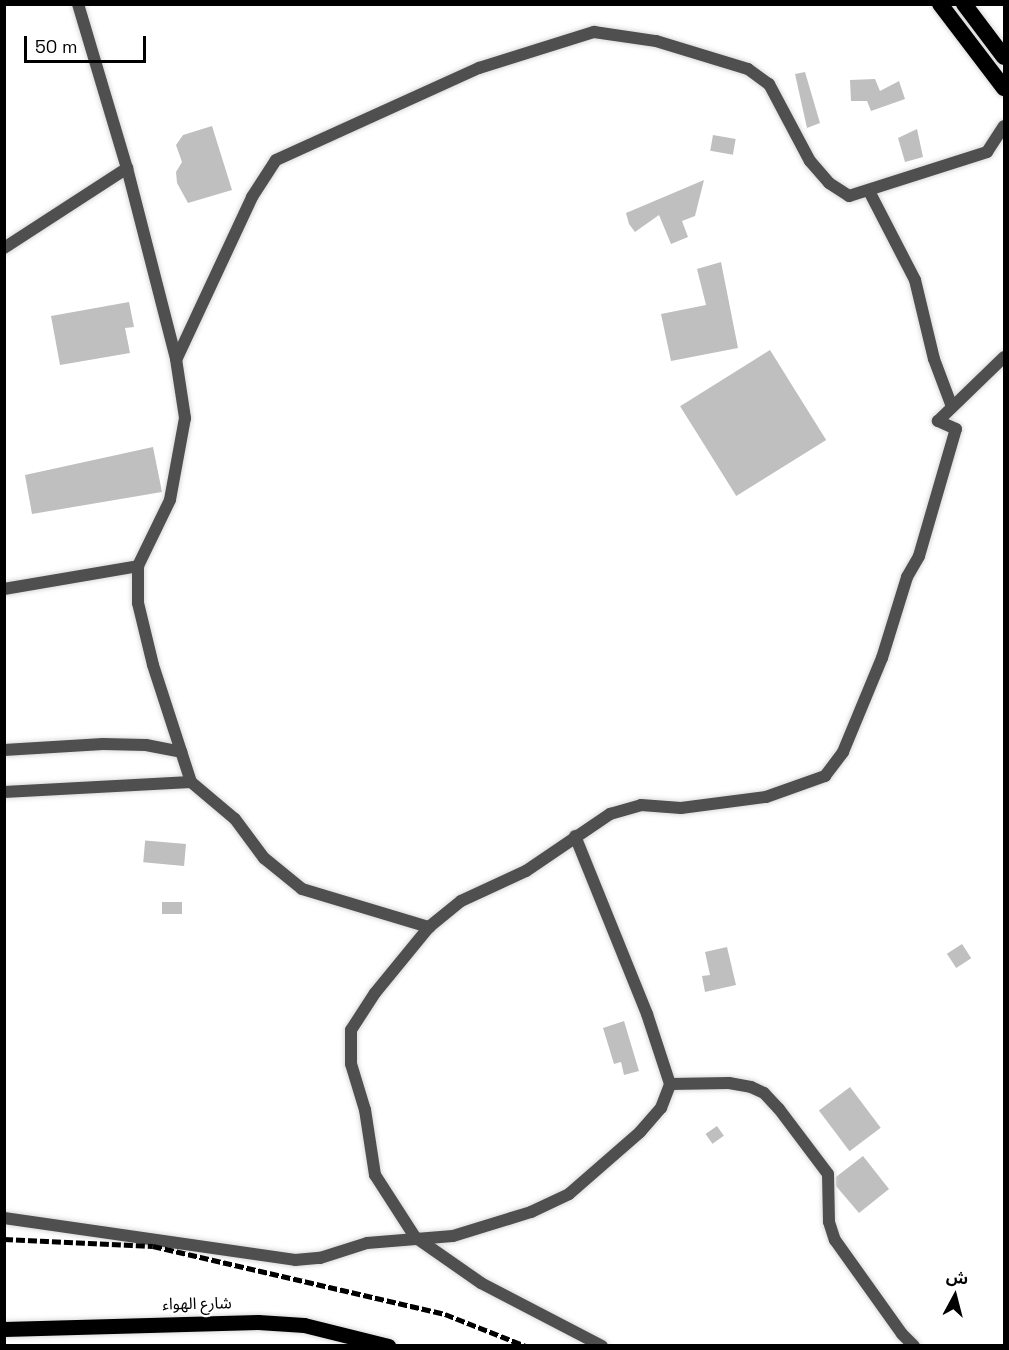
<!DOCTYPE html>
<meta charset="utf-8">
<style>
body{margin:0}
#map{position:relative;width:1009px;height:1350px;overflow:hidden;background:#fff;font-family:"Space Grotesk","Noto Sans Arabic",sans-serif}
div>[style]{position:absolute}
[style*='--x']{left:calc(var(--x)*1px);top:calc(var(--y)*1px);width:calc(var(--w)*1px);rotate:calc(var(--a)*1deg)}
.building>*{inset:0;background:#bfbfbf;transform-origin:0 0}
.roads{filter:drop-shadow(0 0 2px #dbdbdb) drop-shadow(0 0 2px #dbdbdb)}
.minor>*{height:12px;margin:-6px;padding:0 6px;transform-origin:6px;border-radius:6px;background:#4f4f4f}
.primary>*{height:15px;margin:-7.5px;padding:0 7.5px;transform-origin:7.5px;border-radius:7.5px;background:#000}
.trunk>*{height:16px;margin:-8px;padding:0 8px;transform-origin:8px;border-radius:8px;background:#000}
.rail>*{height:4.5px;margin-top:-2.25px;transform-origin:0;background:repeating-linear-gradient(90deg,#000 0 9px,transparent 0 12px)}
span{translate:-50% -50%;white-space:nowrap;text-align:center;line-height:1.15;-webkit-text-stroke:4.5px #fff;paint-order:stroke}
.street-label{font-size:16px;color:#000}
.frame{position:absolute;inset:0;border:6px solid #000;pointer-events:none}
.north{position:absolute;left:925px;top:1266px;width:60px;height:60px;-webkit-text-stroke:4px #fff;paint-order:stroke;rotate:7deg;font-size:16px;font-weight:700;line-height:24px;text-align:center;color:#000}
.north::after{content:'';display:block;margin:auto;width:21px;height:27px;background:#000;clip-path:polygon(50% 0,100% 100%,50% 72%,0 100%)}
.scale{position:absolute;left:24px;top:36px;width:122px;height:27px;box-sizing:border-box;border:3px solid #000;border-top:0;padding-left:8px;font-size:18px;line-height:21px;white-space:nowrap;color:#000;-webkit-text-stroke:4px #fff;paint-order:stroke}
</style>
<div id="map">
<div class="building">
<div style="clip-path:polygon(805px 72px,820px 123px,807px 128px,795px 74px)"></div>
<div style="clip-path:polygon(875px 79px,880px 91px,899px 81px,905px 99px,871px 111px,867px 101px,851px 101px,850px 80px)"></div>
<div style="clip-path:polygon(212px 126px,232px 190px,188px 203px,177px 183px,176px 172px,182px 162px,176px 145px,183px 135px)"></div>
<div style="clip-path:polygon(917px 129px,923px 157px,905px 162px,898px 138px)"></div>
<div style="left:713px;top:135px;width:23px;height:16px;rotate:10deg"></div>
<div style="clip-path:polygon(704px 180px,695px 216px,682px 221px,688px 237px,671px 244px,659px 215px,635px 232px,629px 224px,626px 213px)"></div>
<div style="clip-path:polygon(721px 262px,738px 348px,671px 361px,661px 314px,706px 305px,697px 269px)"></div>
<div style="clip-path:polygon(129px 302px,134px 327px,125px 328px,130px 353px,60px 365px,51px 316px)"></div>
<div style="left:770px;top:350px;width:106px;height:106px;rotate:58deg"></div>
<div style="clip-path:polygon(153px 447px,162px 492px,32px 514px,25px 475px)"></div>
<div style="left:186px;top:844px;width:22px;height:41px;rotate:95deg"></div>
<div style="left:162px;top:902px;width:20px;height:12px"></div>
<div style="left:962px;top:944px;width:17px;height:18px;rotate:57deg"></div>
<div style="clip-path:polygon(727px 947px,736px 985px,705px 992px,702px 976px,710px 975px,705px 952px)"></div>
<div style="clip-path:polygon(624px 1021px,639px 1071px,624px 1075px,621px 1062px,614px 1064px,603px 1028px)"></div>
<div style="left:850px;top:1087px;width:51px;height:39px;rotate:53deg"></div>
<div style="left:717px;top:1126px;width:12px;height:14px;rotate:55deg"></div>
<div style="clip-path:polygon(863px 1156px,889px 1189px,859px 1213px,836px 1186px,836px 1177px)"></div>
</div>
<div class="roads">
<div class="minor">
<div style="--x:78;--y:4;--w:171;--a:73.4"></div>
<div style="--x:127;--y:168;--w:197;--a:75.6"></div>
<div style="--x:176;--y:359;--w:60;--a:81.3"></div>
<div style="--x:185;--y:418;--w:83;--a:100.4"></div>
<div style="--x:170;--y:500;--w:73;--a:115.9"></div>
<div style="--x:138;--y:566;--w:37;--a:90"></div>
<div style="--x:138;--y:603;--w:64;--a:76.4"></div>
<div style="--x:153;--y:665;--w:123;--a:72"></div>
<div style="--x:191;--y:782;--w:57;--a:40.1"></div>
<div style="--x:235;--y:819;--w:49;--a:53.4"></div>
<div style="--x:264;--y:858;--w:49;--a:39.2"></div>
<div style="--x:302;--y:889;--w:133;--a:16.7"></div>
<div style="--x:869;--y:191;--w:100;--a:62.7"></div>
<div style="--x:915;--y:280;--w:81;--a:76.5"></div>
<div style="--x:934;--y:359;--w:51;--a:69.4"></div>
<div style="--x:4;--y:248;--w:147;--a:-33"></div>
<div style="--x:177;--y:358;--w:178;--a:-65"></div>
<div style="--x:252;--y:197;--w:44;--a:-57"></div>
<div style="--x:276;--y:160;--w:223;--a:-24.4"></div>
<div style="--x:479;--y:68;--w:121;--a:-17.4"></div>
<div style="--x:594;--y:32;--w:63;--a:8.3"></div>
<div style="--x:656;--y:41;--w:96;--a:16.9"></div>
<div style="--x:748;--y:69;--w:26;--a:36"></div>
<div style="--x:769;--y:84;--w:87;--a:62"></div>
<div style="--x:810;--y:161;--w:29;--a:49"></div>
<div style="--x:829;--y:183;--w:24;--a:33"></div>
<div style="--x:849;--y:196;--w:145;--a:-17.7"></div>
<div style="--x:987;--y:152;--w:31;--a:-57"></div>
<div style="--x:4;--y:589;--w:136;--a:-9.7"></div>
<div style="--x:4;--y:750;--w:99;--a:-3.5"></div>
<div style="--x:103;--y:744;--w:43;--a:1.3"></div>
<div style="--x:146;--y:745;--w:36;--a:11"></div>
<div style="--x:4;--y:792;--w:187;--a:-3.1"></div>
<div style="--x:670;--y:1084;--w:59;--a:-1"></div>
<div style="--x:729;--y:1083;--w:22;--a:10"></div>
<div style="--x:751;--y:1087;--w:14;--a:25"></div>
<div style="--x:764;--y:1093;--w:22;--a:47"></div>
<div style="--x:779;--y:1109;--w:81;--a:53"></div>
<div style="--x:828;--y:1174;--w:48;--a:88.8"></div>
<div style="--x:829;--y:1222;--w:19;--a:72"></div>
<div style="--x:835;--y:1240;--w:115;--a:54.5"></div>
<div style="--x:902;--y:1334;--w:17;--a:45"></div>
<div style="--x:4;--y:1218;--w:294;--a:8.2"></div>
<div style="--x:295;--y:1260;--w:25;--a:-5"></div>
<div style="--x:320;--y:1258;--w:49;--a:-17.7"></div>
<div style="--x:367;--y:1243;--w:86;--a:-4.7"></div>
<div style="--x:453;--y:1236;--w:82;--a:-17.1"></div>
<div style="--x:531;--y:1212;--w:42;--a:-25.3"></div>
<div style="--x:569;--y:1194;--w:94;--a:-41.1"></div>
<div style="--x:640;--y:1132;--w:32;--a:-49"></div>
<div style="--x:661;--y:1108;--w:26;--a:-69"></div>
<div style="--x:670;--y:1084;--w:74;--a:-108.2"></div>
<div style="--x:647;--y:1014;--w:192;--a:-112"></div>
<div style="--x:602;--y:1346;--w:136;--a:-152.5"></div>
<div style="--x:481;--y:1283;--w:80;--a:-145.1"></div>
<div style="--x:415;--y:1237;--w:74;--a:-122.8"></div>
<div style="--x:375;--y:1175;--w:66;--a:-98.7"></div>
<div style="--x:365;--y:1110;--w:48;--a:-106.9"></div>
<div style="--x:351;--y:1064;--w:34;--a:-90"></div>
<div style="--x:351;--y:1030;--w:44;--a:-57"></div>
<div style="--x:375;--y:993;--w:85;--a:-50.7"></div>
<div style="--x:429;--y:927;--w:41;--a:-39.1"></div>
<div style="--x:461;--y:901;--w:72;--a:-24.8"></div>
<div style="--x:526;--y:871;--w:102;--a:-34.2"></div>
<div style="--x:610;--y:814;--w:32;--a:-16"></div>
<div style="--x:641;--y:805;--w:40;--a:4.3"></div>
<div style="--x:681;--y:808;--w:86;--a:-7.4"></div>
<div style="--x:766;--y:797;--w:63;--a:-19.6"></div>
<div style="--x:825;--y:776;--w:30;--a:-53"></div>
<div style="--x:843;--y:752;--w:102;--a:-67.5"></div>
<div style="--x:882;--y:658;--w:85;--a:-72.8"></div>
<div style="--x:907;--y:577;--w:24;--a:-60"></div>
<div style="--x:919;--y:556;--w:132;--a:-73.8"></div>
<div style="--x:956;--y:429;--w:20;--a:-156"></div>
<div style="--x:938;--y:421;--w:92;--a:-44.1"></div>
</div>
<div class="primary">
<div style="--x:4;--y:1329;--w:254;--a:-1.6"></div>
<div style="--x:258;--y:1322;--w:46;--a:3.7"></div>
<div style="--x:304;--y:1325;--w:87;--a:14"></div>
</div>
<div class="trunk">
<div style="--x:940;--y:4;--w:106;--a:52.7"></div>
<div style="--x:964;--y:4;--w:66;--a:53"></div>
</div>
</div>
<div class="rail">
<div style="--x:4;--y:1239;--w:149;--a:2.7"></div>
<div style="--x:153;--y:1246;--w:300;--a:13.1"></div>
<div style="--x:445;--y:1314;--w:87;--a:21.6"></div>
</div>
<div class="street-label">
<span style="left:197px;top:1304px;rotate:-1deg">شارع الهواء</span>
</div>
<div class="frame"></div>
<div class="north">ش</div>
<div class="scale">50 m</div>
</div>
